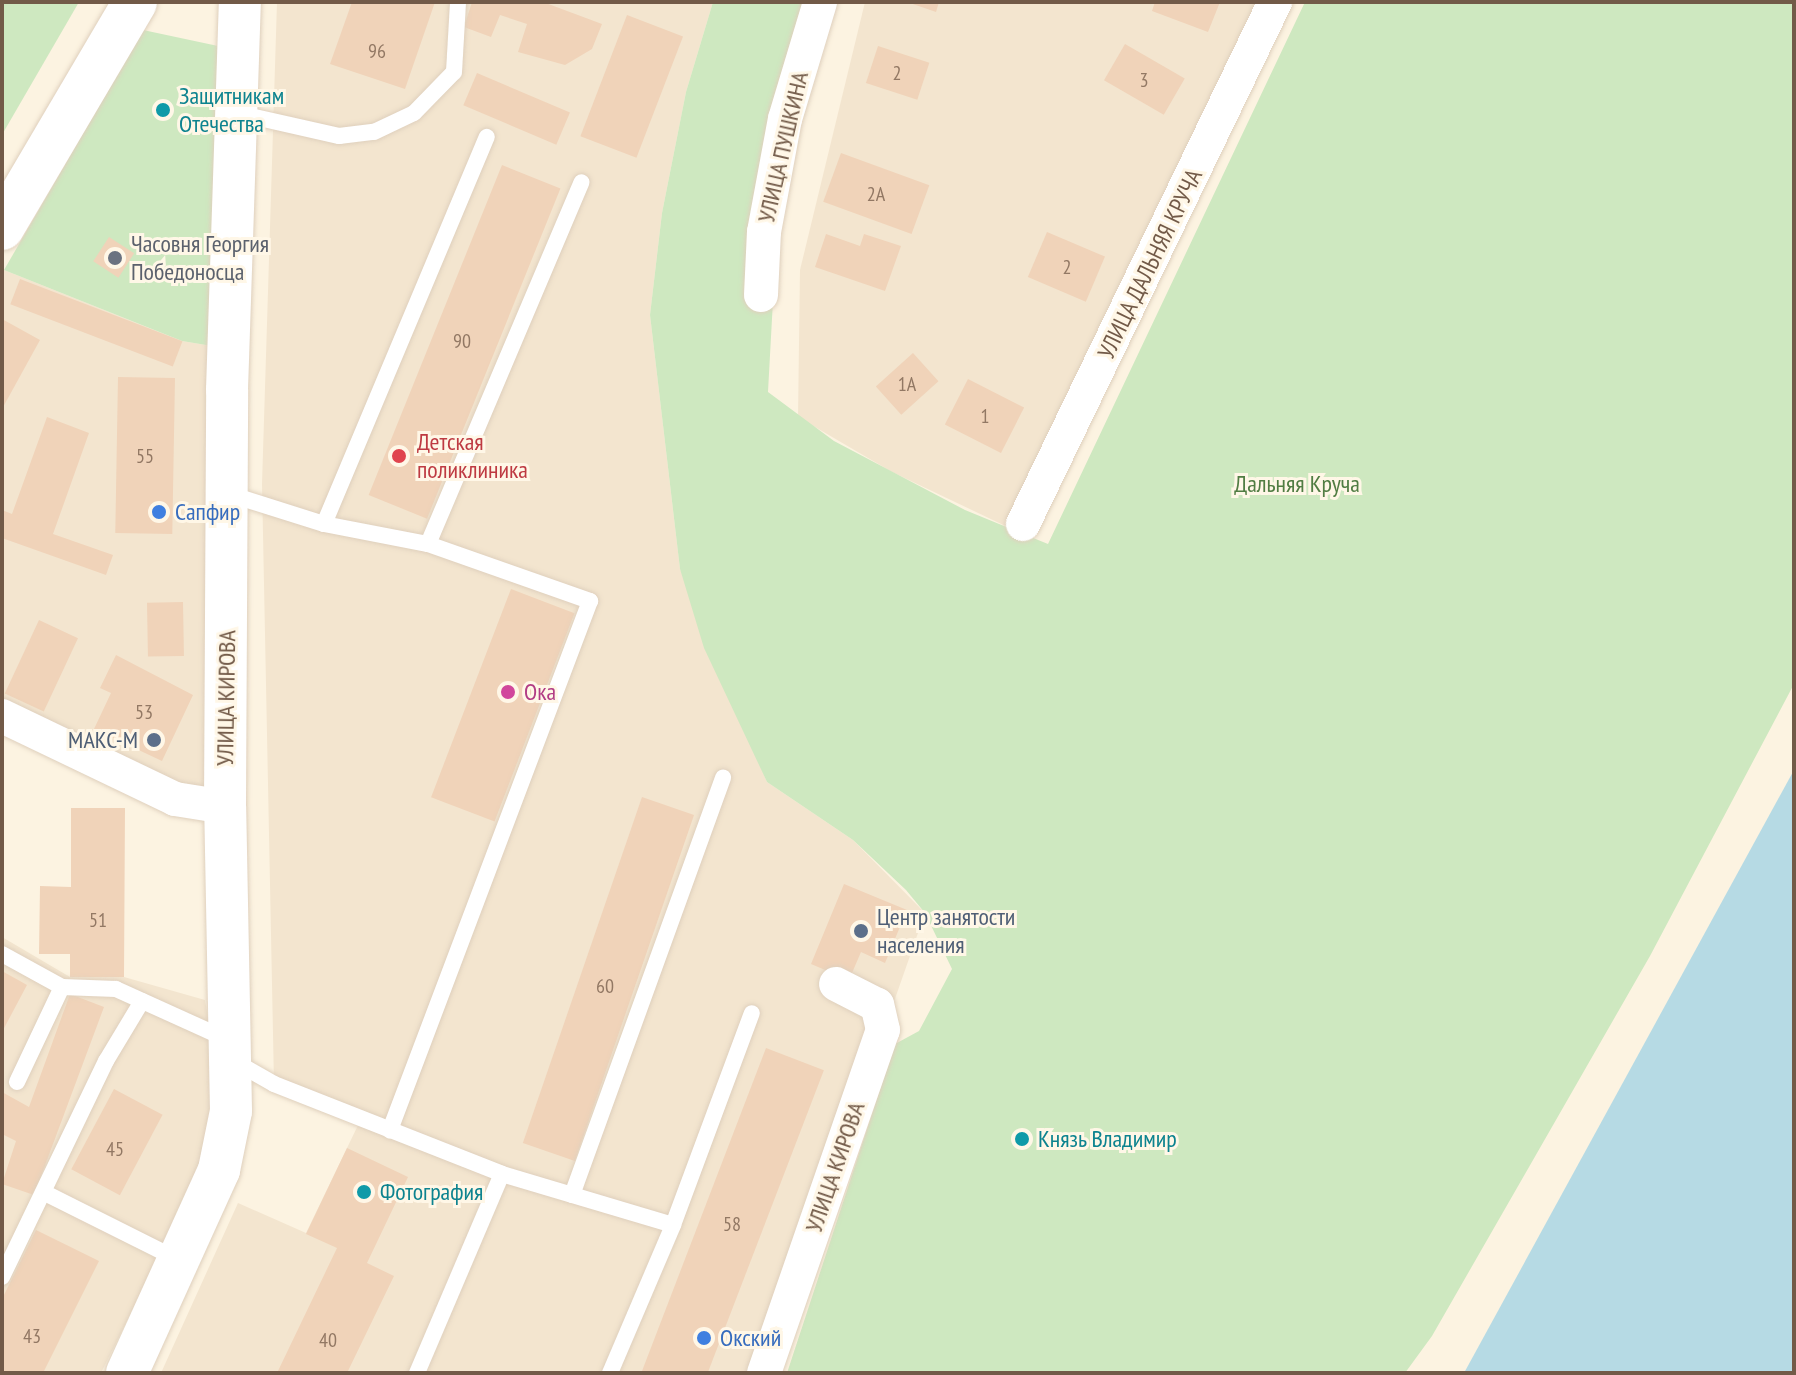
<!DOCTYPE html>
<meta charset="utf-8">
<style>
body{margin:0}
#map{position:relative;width:1796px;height:1375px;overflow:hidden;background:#fcf3e1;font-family:"PT Sans Narrow",sans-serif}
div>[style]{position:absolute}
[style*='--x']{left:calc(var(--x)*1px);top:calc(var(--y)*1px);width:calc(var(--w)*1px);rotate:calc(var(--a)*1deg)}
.residential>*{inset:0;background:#f3e5cf}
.green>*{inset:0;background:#cee8c0}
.water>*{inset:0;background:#b6dae4}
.building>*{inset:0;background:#f0d3b9;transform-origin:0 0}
.roads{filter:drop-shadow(0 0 2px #dfd0bd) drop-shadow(0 0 2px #dfd0bd)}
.service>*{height:16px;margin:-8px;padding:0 8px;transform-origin:8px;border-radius:8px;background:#fff}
.minor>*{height:34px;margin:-17px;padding:0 17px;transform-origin:17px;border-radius:17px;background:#fff}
.tertiary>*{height:42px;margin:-21px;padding:0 21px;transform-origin:21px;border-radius:21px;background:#fff}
.secondary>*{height:44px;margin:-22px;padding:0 22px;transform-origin:22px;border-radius:22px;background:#fff}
.dots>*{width:22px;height:22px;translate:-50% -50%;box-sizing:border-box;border:4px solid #fff7e7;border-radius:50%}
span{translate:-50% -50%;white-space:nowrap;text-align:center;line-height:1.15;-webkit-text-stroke:6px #fff7e7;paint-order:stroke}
.number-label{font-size:20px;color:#927864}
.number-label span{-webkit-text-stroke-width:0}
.culture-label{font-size:24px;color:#0d838f}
.left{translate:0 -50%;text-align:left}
.street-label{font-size:24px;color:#725a48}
.worship-label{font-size:24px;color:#5b616d}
.health-label{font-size:24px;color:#be3a42}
.park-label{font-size:24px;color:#517d43}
.shop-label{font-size:24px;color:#366cbe}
.hotel-label{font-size:24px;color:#b23c85}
.service-label{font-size:24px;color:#4e5e75}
.right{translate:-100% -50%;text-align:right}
.frame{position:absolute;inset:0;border:4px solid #725a48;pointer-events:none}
</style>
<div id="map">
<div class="residential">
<div style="clip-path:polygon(277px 2px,713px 2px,686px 92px,662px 213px,650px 315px,680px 569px,767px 782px,853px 840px,925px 913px,764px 1373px,161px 1373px,238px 1203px,306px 1233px,361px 1119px,274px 1084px,262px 484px)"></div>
<div style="clip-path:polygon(865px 2px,1267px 2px,1016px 531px,892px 472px,798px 417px,800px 270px)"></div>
<div style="clip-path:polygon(4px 270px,182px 341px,212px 346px,211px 794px,179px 792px,2px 703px)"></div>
<div style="clip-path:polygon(2px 937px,70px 977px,124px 977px,205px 1000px,214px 1053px,214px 1115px,197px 1180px,101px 1373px,2px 1373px)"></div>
</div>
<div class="green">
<div style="clip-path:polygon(2px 2px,79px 2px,3px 133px,2px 132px)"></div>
<div style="clip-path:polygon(713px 2px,818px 2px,781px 154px,768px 392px,834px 441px,965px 510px,1048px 544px,1305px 2px,1794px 2px,1794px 684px,1650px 956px,1432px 1336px,1405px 1373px,787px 1373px,895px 1044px,919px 1031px,952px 969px,925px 913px,906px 890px,853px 840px,767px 782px,704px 648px,680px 569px,650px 315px,662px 213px,686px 92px)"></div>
<div style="clip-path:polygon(143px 30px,218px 46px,212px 346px,182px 341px,4px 270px)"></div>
</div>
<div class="water">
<div style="clip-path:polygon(1794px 770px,1794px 1373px,1464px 1373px)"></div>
</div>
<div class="building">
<div style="clip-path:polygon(352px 2px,435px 2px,405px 89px,330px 64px)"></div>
<div style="clip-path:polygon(472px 2px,543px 2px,602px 24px,592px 49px,565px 65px,518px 52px,527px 24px,500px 15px,491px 37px,464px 27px)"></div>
<div style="clip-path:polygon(907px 2px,939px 2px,936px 12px)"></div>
<div style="clip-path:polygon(1155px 2px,1220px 2px,1208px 32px,1152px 11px)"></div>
<div style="left:627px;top:15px;width:60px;height:130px;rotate:21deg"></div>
<div style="left:1125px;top:44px;width:69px;height:42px;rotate:30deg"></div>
<div style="left:878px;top:46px;width:54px;height:39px;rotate:18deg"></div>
<div style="left:477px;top:73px;width:101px;height:35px;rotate:23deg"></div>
<div style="left:841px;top:153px;width:94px;height:52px;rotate:20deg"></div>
<div style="left:502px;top:165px;width:63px;height:356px;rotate:22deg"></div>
<div style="left:1047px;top:232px;width:63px;height:49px;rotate:23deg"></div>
<div style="clip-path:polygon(826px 234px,860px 246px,864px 234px,901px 246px,885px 291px,815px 267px)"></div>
<div style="left:109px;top:237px;width:30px;height:29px;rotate:33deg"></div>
<div style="left:20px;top:279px;width:174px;height:27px;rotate:21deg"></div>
<div style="clip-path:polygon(2px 319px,40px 340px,2px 409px)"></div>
<div style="left:913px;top:353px;width:38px;height:50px;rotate:48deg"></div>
<div style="left:118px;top:377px;width:57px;height:156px;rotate:1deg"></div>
<div style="left:968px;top:379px;width:63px;height:51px;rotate:27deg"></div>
<div style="clip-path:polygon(47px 417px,89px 433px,53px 534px,113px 555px,106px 575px,2px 538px,2px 510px,12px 514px)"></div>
<div style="left:511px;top:589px;width:68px;height:223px;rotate:21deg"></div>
<div style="left:183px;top:602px;width:54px;height:36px;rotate:89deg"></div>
<div style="left:39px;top:620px;width:43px;height:81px;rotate:25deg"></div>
<div style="clip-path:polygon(116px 655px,193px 695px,162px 761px,94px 729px,111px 693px,100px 688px)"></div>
<div style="left:642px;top:797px;width:55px;height:366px;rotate:19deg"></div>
<div style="clip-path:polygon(71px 808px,125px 808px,124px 977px,70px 977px,70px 954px,39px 954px,40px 886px,71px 887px)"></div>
<div style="clip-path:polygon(844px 884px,907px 910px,885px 963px,861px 952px,849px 980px,811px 964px)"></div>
<div style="clip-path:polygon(2px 971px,27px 985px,2px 1032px)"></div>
<div style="clip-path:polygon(70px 994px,104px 1007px,34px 1195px,2px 1184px,16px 1141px,2px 1134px,2px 1092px,29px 1107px)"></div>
<div style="left:766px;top:1048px;width:62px;height:347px;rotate:21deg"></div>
<div style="left:114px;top:1089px;width:55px;height:91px;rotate:28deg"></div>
<div style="clip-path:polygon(347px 1148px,408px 1177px,367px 1263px,394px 1276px,347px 1373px,277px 1373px,337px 1248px,306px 1234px)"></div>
<div style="clip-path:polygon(36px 1230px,99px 1261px,43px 1373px,2px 1373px,2px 1299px)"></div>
</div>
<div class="roads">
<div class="service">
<div style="--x:237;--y:113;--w:105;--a:12.7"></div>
<div style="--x:339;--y:136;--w:35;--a:-7"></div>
<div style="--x:374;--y:132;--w:44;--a:-25.4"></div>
<div style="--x:414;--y:113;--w:57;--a:-45.7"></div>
<div style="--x:454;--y:72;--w:70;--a:-86.7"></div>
<div style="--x:229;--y:494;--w:100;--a:17.5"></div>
<div style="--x:324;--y:524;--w:106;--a:10.9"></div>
<div style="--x:428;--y:544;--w:172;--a:19.4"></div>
<div style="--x:590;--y:601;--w:566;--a:110.71"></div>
<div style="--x:324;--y:524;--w:420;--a:-67.2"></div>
<div style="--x:428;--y:544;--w:393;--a:-67"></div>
<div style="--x:2;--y:954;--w:68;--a:28.8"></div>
<div style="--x:232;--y:1060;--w:48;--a:29.7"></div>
<div style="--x:274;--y:1084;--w:245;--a:21.5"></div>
<div style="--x:502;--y:1174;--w:178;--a:16.6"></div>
<div style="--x:673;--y:1225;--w:226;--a:-69.6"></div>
<div style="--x:17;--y:1082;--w:105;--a:-64.7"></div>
<div style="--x:62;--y:987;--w:54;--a:2.1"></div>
<div style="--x:116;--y:989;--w:121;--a:24.4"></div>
<div style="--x:45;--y:1193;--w:150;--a:26.6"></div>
<div style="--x:572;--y:1195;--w:444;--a:-70.1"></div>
<div style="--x:2;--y:1277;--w:240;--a:-64.3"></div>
<div style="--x:106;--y:1061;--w:70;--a:-59"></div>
<div style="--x:417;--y:1373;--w:216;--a:-66.9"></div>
<div style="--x:610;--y:1373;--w:161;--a:-66.9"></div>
</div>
<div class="minor">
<div style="--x:761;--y:295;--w:63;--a:-87.3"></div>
<div style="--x:764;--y:232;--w:115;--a:-79.5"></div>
<div style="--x:785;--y:119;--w:122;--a:-73.3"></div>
<div style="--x:1023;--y:524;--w:580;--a:-64.23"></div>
<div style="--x:2;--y:716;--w:192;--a:25.6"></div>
<div style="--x:175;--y:799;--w:51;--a:9.1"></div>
<div style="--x:764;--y:1373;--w:363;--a:-70.9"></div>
<div style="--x:883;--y:1030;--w:26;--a:-103"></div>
<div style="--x:877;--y:1005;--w:46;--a:-152.9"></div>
</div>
<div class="tertiary">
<div style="--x:127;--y:1373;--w:223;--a:-65.6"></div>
<div style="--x:219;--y:1170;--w:60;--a:-78.5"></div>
<div style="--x:231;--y:1111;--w:304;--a:-91.1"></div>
<div style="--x:225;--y:807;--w:417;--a:-89.7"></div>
<div style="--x:227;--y:390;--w:388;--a:-88.1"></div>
</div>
<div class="secondary">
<div style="--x:2;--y:228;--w:262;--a:-59.5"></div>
</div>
</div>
<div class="dots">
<div style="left:163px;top:110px;background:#0f9aa8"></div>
<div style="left:115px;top:258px;background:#6b7280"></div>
<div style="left:399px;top:456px;background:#e0444e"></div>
<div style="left:159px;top:512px;background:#3f7fe0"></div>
<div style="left:508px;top:692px;background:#d1479c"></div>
<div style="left:154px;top:740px;background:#5c6f8a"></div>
<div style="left:861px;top:931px;background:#5c6f8a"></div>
<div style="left:1022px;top:1139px;background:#0f9aa8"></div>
<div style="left:364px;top:1192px;background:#0f9aa8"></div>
<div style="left:704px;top:1338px;background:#3f7fe0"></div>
</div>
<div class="number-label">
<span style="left:377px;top:51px">96</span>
<span style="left:897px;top:73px">2</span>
<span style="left:1144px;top:80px">3</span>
<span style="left:876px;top:194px">2А</span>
<span style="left:1067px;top:267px">2</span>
<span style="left:462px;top:341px">90</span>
<span style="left:907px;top:384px">1А</span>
<span style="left:985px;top:416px">1</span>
<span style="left:145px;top:456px">55</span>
<span style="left:144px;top:712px">53</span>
<span style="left:98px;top:920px">51</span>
<span style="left:605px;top:986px">60</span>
<span style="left:115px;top:1149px">45</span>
<span style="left:732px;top:1224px">58</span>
<span style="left:32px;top:1336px">43</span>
<span style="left:328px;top:1340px">40</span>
</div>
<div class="culture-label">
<span class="left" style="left:179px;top:110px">Защитникам<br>Отечества</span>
<span class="left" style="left:1038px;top:1139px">Князь Владимир</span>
<span class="left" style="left:380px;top:1192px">Фотография</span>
</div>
<div class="street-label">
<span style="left:783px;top:147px;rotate:-77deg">УЛИЦА ПУШКИНА</span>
<span style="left:1150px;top:264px;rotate:-64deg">УЛИЦА ДАЛЬНЯЯ КРУЧА</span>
<span style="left:226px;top:698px;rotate:-89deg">УЛИЦА КИРОВА</span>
<span style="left:835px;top:1167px;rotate:-71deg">УЛИЦА КИРОВА</span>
</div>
<div class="worship-label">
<span class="left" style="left:131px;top:258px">Часовня Георгия<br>Победоносца</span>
</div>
<div class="health-label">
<span class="left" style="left:417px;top:456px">Детская<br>поликлиника</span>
</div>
<div class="park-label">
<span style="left:1297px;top:484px">Дальняя Круча</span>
</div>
<div class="shop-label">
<span class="left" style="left:175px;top:512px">Сапфир</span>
<span class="left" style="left:720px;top:1338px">Окский</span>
</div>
<div class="hotel-label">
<span class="left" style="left:524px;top:692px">Ока</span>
</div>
<div class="service-label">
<span class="right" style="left:138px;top:740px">МАКС-М</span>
<span class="left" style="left:877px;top:931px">Центр занятости<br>населения</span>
</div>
<div class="frame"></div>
</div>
